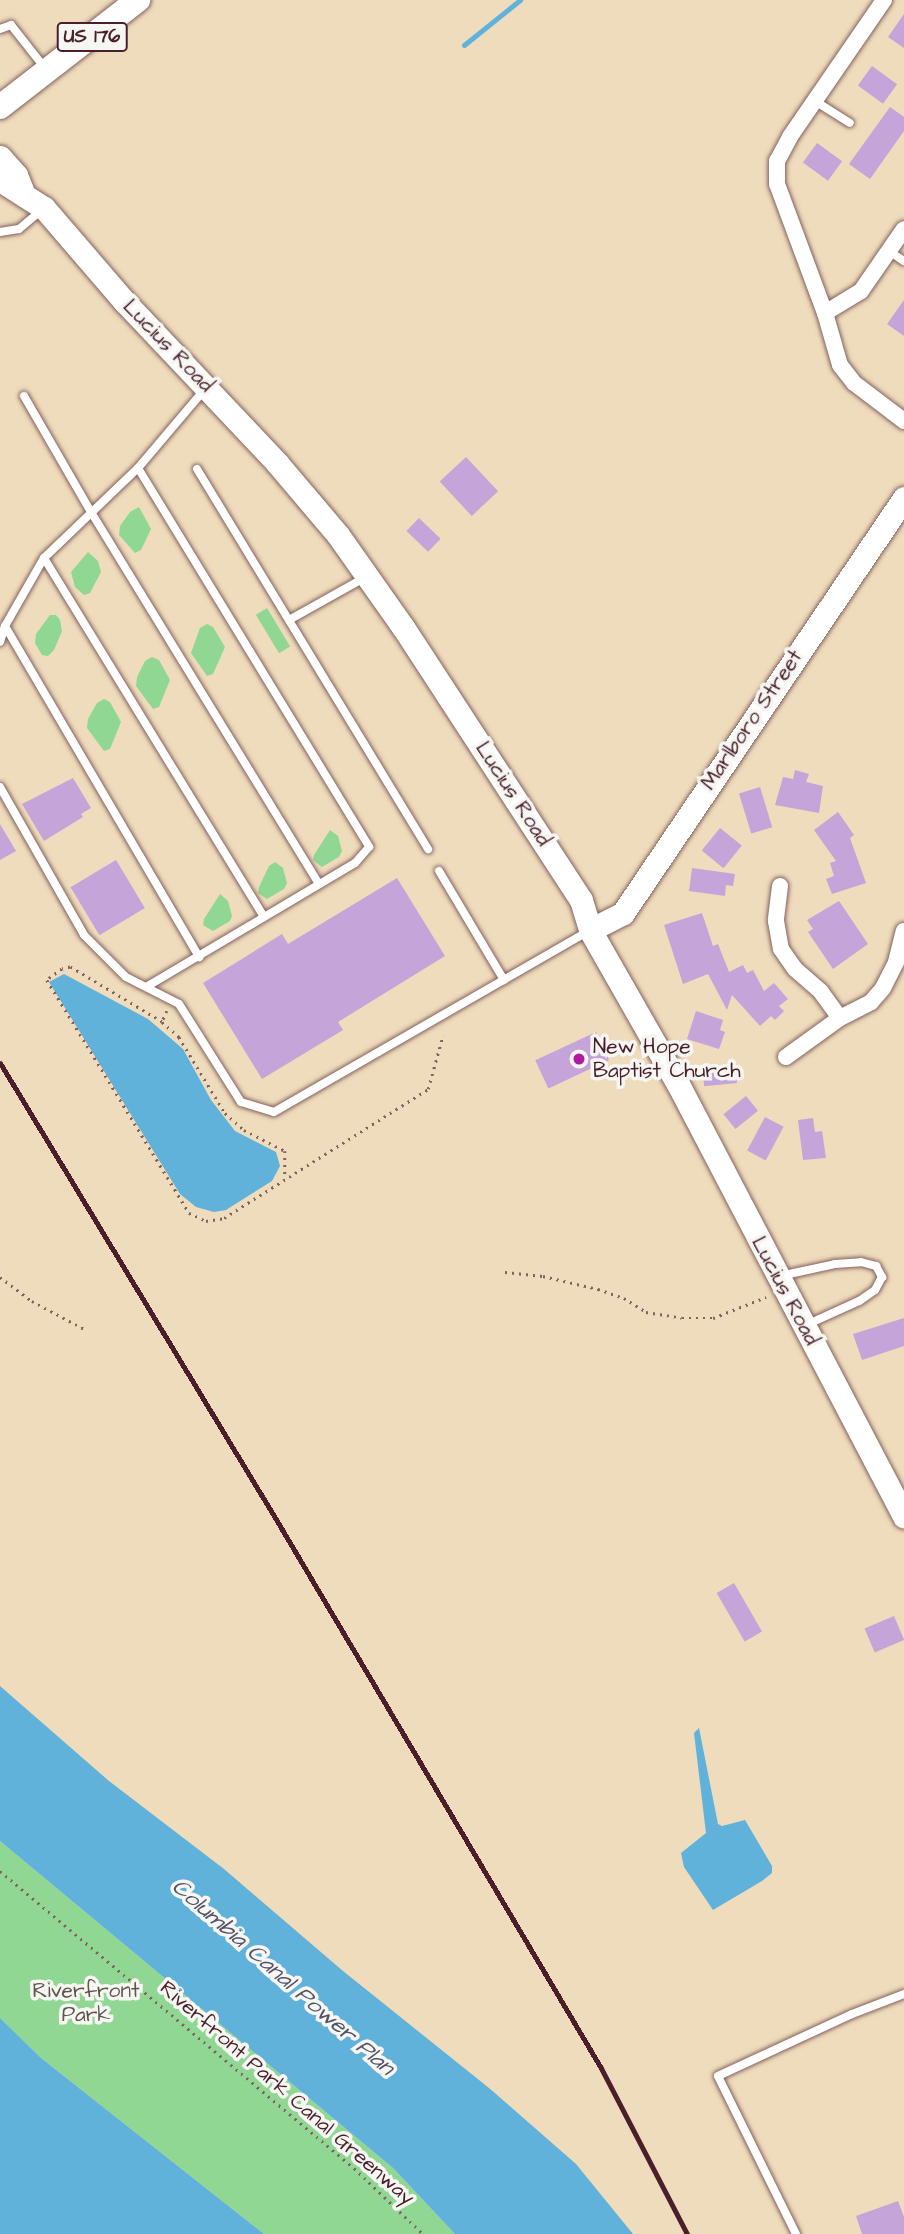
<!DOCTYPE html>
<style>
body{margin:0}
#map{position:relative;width:904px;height:2234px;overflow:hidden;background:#efdcbc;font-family:"Architects Daughter",sans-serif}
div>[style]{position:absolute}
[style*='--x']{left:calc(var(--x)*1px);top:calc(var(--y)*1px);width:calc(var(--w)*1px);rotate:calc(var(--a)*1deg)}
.green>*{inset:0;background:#8fd793;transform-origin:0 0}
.water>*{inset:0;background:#60b2db}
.stream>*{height:5px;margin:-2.5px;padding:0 2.5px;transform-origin:2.5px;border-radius:2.5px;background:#60b2db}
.building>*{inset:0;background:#c4a4d9;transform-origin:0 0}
.path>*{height:2.5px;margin-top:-1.25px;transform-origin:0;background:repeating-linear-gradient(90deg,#84615e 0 2px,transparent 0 7px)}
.roads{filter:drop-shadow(0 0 2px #84615e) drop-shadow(0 0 2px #84615e)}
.lane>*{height:8px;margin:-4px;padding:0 4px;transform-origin:4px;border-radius:4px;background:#fff}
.street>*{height:16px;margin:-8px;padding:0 8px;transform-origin:8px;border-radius:8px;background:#fff}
.secondary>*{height:23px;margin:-11.5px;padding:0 11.5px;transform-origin:11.5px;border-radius:11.5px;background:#fff}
.primary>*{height:24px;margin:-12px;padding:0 12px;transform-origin:12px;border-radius:12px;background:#fff}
.rail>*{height:5px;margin:-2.5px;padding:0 2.5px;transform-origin:2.5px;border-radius:2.5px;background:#4a1f2b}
.dots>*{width:19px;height:19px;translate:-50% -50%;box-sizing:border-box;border:4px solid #f6f6f2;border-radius:50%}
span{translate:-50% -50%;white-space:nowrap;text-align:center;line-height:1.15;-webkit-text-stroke:7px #f6f6f2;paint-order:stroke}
.shield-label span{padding:2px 5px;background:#f6f6f2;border:2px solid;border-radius:5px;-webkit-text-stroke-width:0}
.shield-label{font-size:19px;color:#4a1f2b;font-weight:700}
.street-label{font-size:21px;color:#4a1f2b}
.poi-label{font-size:21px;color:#4a1f2b}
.left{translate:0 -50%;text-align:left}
.park-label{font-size:21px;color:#5f564a}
.water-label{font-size:23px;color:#525269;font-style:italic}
</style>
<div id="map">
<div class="green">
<div style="clip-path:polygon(139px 507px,151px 529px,141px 550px,135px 553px,119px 535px,120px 526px,130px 512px)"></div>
<div style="clip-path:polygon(88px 552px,98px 561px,101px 572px,90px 593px,84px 595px,75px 587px,71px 572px)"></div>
<div style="left:267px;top:608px;width:45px;height:13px;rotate:59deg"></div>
<div style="clip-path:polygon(50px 615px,56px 615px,60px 620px,62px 631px,54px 650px,48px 656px,42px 655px,35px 643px,36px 634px)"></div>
<div style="clip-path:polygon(207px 624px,213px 627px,225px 647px,213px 674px,207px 676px,191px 653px,200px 628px)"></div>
<div style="clip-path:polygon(152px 657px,159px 660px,170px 680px,159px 707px,153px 709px,136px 686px,137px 677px,145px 661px)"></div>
<div style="clip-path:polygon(104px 699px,110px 702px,121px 722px,110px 749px,104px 751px,87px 728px,88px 719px,97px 703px)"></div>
<div style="clip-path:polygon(330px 830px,338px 836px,342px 851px,339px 857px,322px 867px,313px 860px,314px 855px)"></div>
<div style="clip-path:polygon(275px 862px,283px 868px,287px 883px,284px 889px,267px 899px,258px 893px,259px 887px,269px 866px)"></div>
<div style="clip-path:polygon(220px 894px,228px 901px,232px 916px,230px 921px,213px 931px,203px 925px,204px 919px)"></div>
<div style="clip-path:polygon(0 1841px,393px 2168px,455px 2234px,264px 2234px,41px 2058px,0 2018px)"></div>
</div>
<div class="water">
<div style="clip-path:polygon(64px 974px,148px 1019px,183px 1049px,211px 1100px,235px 1131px,276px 1152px,280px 1166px,272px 1181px,226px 1210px,214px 1212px,196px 1207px,180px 1194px,49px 982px)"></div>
<div style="clip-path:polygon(0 1686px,109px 1781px,224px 1869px,343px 1971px,489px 2088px,576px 2164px,633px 2234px,455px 2234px,393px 2168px,0 1841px)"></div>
<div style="clip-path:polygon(699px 1728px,718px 1824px,722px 1826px,745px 1820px,772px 1866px,772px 1873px,762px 1881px,713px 1910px,684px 1867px,681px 1853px,706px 1833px,694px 1733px)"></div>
<div style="clip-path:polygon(0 2018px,41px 2058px,264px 2234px,0 2234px)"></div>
</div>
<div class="stream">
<div style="--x:464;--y:45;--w:72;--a:-38.8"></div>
</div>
<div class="building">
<div style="clip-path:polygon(904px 14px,904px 48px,888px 37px)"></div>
<div style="left:872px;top:66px;width:31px;height:24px;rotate:36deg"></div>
<div style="clip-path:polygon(890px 107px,904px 117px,904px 131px,870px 179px,849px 164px)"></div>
<div style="left:817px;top:143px;width:31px;height:24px;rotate:36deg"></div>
<div style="clip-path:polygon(904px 300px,904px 336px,887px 324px)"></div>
<div style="left:466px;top:457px;width:47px;height:36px;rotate:47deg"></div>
<div style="left:419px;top:518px;width:30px;height:18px;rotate:44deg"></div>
<div style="clip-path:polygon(795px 770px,809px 774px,806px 782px,823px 786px,819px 813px,775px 805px,783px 777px,793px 779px)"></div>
<div style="clip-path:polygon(73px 778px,91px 808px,81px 814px,83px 817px,44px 841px,22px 804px)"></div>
<div style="left:760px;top:787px;width:42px;height:22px;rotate:73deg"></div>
<div style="clip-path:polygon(838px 812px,854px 835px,850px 838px,866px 883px,832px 894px,826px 879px,834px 876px,830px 863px,836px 861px,814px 830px)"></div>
<div style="clip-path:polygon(0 824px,16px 851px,0 860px)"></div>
<div style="left:720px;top:828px;width:28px;height:29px;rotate:39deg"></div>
<div style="left:116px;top:860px;width:56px;height:53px;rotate:59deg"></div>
<div style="clip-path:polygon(692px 868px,735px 874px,733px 886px,726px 885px,725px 896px,689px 891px)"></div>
<div style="clip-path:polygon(397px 878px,445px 956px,338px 1022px,343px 1030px,262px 1079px,203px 983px,282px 934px,288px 944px)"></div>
<div style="clip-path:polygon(839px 901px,868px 944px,833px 969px,808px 932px,813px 929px,807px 920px)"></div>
<div style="clip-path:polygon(702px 913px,713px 946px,718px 944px,729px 972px,743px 965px,747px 973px,753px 970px,764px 991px,774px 983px,788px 999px,779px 1006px,784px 1011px,775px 1020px,771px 1016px,760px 1026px,732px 995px,727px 1010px,708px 974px,683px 984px,664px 925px)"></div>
<div style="clip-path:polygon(696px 1011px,723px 1020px,720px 1030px,725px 1032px,719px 1049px,687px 1039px)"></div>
<div style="left:596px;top:1032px;width:31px;height:67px;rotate:65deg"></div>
<div style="left:735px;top:1064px;width:19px;height:33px;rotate:84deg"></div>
<div style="left:746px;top:1096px;width:19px;height:29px;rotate:51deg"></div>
<div style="left:765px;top:1117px;width:21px;height:38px;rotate:28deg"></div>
<div style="clip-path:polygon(813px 1118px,815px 1132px,822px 1131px,826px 1158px,803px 1160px,798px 1120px)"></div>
<div style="clip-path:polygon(904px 1318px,904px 1346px,862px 1360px,853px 1334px)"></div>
<div style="left:734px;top:1583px;width:56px;height:20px;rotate:60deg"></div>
<div style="left:894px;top:1616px;width:26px;height:32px;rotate:67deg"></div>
<div style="clip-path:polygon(898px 2201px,904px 2217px,904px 2234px,862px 2234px,856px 2216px)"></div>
</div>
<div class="path">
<div style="--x:167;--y:1011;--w:12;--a:114"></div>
<div style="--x:162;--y:1022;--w:107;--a:-149.1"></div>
<div style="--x:70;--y:967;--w:8;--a:166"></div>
<div style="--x:62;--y:969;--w:19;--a:144"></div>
<div style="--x:47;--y:980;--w:273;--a:58.6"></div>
<div style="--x:189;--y:1213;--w:19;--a:25"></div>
<div style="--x:206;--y:1221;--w:18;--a:-9"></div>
<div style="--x:224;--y:1218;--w:241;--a:-32.3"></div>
<div style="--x:428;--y:1089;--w:56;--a:-74.5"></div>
<div style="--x:162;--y:1022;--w:23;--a:41"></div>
<div style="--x:179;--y:1037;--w:89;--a:58.8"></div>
<div style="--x:225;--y:1113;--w:25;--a:42"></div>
<div style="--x:244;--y:1130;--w:46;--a:27.1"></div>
<div style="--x:285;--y:1151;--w:26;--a:90"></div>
<div style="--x:505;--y:1272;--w:38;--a:6"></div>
<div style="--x:543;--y:1276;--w:57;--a:13.3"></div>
<div style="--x:598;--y:1289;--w:28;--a:19"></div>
<div style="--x:624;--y:1298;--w:26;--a:32"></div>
<div style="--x:646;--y:1312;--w:36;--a:9"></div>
<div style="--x:682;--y:1318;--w:31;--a:0"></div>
<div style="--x:713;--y:1318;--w:57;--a:-21.6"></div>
<div style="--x:0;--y:1277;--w:40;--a:37"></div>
<div style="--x:32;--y:1301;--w:61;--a:28.2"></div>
<div style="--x:0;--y:1871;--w:462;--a:40"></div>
<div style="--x:354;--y:2168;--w:95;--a:43.7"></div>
</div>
<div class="roads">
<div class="lane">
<div style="--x:0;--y:29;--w:12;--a:-20"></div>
<div style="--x:11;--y:25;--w:53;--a:51.8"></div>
<div style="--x:815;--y:101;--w:41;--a:32.2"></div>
<div style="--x:0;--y:232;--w:19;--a:-9"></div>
<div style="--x:19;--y:229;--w:30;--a:-40"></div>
<div style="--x:889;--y:251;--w:18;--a:34"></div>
<div style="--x:24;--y:396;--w:134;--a:60"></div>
<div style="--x:91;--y:512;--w:436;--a:58.5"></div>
<div style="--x:138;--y:468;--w:444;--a:58.6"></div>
<div style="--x:369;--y:847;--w:21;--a:131"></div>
<div style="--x:355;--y:863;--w:241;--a:149.3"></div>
<div style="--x:197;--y:469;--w:445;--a:58.7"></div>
<div style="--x:44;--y:558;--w:421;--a:58.5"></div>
<div style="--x:289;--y:620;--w:88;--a:-29.2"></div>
<div style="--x:5;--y:626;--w:384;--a:59.6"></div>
<div style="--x:0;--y:642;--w:17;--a:-73"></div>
<div style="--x:5;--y:626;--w:78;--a:-60.2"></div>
<div style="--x:44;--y:558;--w:130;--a:-43.8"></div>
<div style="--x:138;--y:468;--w:104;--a:-49.7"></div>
<div style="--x:0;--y:787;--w:170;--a:60.4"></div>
<div style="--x:84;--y:935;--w:59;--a:45"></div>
<div style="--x:126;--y:977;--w:59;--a:27"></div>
<div style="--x:179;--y:1004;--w:116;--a:57.7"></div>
<div style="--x:241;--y:1102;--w:34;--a:17"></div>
<div style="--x:274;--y:1112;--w:363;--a:-29.9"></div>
<div style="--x:439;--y:871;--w:127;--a:59.2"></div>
<div style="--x:780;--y:1276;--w:56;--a:-12.3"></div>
<div style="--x:835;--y:1264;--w:26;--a:-4"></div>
<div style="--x:861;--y:1262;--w:16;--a:15"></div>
<div style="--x:876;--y:1266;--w:13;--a:61"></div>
<div style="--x:882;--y:1277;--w:15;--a:118"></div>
<div style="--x:875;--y:1290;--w:19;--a:145"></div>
<div style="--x:859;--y:1301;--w:56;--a:155.7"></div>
<div style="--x:796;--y:2234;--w:176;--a:-116.3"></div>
<div style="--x:718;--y:2076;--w:148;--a:-24.8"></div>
<div style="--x:852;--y:2014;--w:56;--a:-21"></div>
</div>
<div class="street">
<div style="--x:884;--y:0;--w:166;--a:124.5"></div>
<div style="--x:790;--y:137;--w:27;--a:118"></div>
<div style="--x:777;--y:161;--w:23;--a:90"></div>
<div style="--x:777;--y:184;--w:138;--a:69.6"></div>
<div style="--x:825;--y:313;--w:54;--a:73.9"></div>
<div style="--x:840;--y:365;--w:23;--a:52"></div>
<div style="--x:854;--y:383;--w:63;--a:37.2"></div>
<div style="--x:825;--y:313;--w:42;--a:-31.4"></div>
<div style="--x:861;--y:291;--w:75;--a:-55.3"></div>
<div style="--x:780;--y:886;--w:35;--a:97"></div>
<div style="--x:776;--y:921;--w:28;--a:80"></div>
<div style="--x:781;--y:949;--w:24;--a:55"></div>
<div style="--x:795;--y:969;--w:35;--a:41"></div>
<div style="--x:821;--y:992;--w:32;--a:54"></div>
<div style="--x:786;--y:1057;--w:67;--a:-35.8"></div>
<div style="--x:840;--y:1018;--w:35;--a:-27"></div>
<div style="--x:871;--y:1002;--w:18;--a:-49"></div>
<div style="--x:883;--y:988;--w:29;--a:-63"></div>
<div style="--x:896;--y:962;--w:32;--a:-76"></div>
</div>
<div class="secondary">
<div style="--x:0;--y:157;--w:24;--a:48"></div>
<div style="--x:16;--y:175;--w:22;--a:68"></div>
<div style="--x:0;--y:180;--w:52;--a:32.5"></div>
<div style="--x:44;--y:208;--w:123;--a:49.3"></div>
<div style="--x:124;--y:301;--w:223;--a:46.6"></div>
<div style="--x:277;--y:463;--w:94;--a:49.7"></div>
<div style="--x:338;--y:535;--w:113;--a:54.8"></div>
<div style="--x:403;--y:627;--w:326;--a:56.9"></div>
<div style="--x:581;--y:900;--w:31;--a:73"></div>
<div style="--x:590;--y:930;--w:177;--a:60.3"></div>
<div style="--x:678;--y:1084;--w:488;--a:62.4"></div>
<div style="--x:590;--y:930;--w:37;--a:-27"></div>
<div style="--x:623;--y:913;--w:501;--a:-55.9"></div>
</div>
<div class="primary">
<div style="--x:0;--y:107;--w:175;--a:-37.8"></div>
</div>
</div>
<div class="rail">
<div style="--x:0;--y:1063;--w:529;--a:58.83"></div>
<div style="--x:274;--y:1516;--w:642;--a:59.36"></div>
<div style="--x:601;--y:2068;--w:187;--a:62.6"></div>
</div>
<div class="dots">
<div style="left:579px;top:1059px;background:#b5179e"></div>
</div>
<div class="shield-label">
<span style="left:92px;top:37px">US 176</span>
</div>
<div class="street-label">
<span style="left:168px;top:346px;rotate:46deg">Lucius Road</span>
<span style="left:752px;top:720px;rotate:-56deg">Marlboro Street</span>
<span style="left:513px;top:794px;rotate:57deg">Lucius Road</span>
<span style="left:785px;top:1291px;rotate:62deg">Lucius Road</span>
<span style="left:287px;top:2093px;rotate:41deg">Riverfront Park Canal Greenway</span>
</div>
<div class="poi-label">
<span class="left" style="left:593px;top:1059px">New Hope<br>Baptist Church</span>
</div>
<div class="park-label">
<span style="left:86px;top:2003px">Riverfront<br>Park</span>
</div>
<div class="water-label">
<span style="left:283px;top:1977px;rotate:41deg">Columbia Canal Power Plan</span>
</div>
</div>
